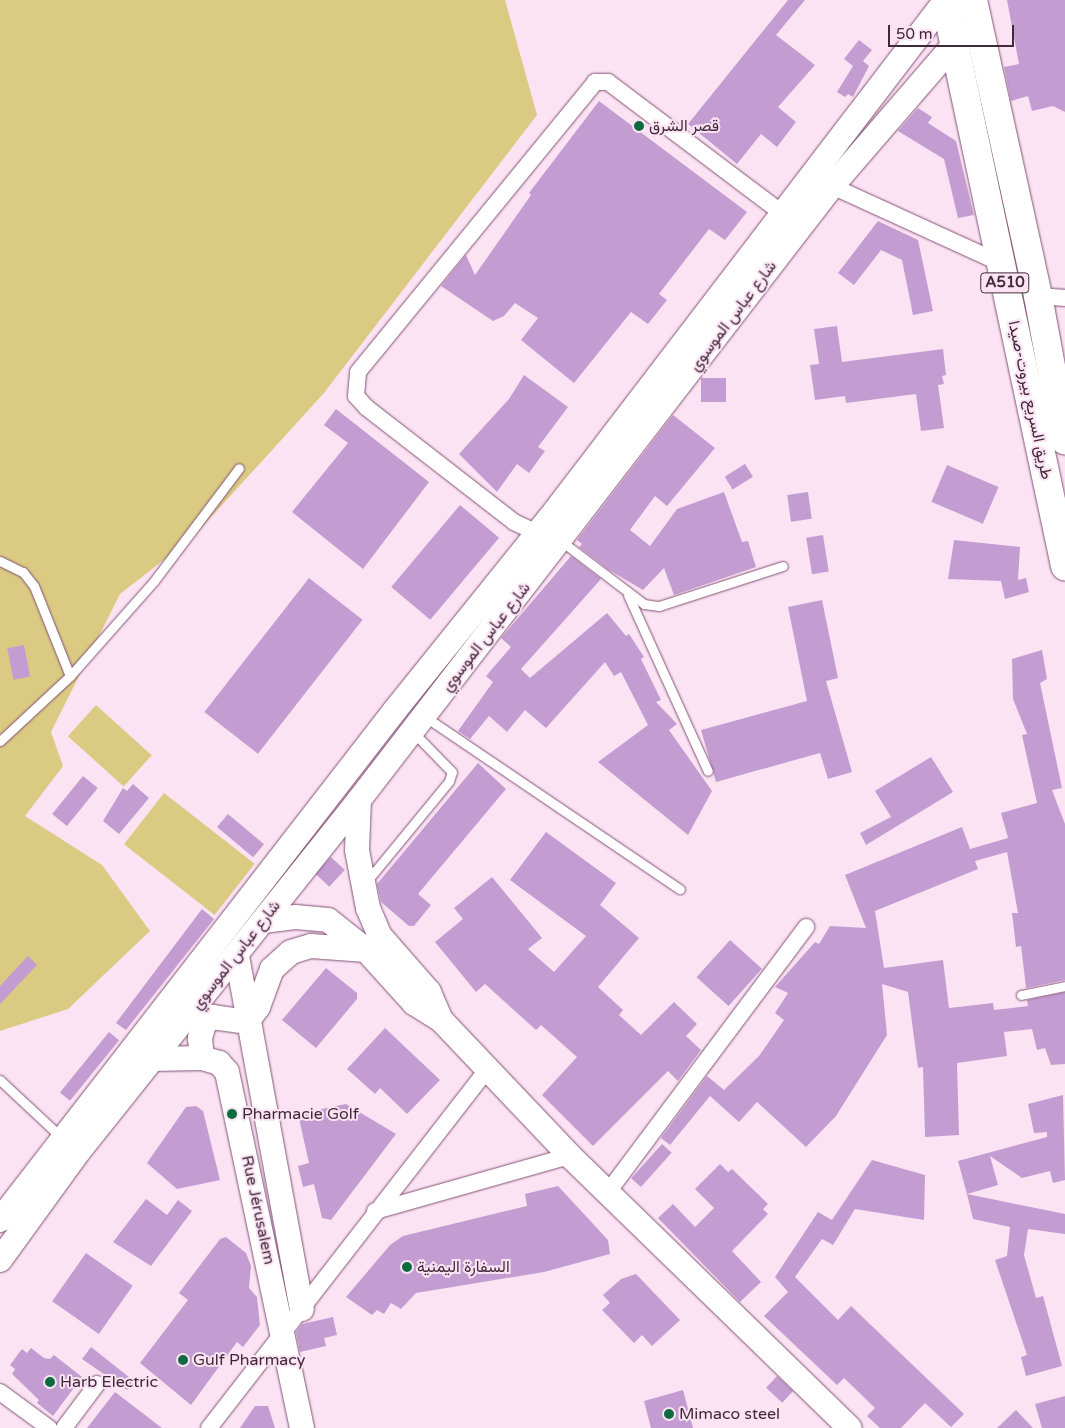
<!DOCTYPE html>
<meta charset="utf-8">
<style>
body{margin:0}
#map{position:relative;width:1065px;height:1428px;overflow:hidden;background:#fbe3f4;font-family:"Varela Round",Vazirmatn,sans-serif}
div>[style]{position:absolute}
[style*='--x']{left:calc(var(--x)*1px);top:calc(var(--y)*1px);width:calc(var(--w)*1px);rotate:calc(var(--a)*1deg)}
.green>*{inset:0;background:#dbca82;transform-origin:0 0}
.building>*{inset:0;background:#c39dd1;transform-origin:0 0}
.roads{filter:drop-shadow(0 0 1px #835176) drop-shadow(0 0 1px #835176)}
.lane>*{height:9px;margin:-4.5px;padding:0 4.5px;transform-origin:4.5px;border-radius:4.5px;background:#fff}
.street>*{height:16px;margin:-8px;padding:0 8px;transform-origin:8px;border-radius:8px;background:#fff}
.secondary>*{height:24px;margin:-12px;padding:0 12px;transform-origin:12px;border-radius:12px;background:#fff}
.highway>*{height:28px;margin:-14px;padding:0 14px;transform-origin:14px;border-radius:14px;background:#fff}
.dots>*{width:14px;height:14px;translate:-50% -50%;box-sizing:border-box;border:2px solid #fbe3f4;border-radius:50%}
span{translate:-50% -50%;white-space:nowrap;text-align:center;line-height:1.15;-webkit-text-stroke:4px #fbe3f4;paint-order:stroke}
.shield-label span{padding:1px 4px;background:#fbe3f4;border:1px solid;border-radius:4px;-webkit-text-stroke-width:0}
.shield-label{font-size:15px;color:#402a3a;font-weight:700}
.poi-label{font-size:16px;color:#402a3a}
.left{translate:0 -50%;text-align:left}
.street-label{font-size:16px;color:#402a3a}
.scale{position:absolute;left:888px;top:25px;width:126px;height:22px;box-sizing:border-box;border:2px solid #402a3a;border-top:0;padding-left:6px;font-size:15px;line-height:18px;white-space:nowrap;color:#402a3a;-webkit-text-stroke:4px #fbe3f4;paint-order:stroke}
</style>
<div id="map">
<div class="green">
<div style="clip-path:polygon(0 0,505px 0,537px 115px,324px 393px,192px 538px,120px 594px,51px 732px,63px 766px,25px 816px,102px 865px,150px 931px,68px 1009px,0 1031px)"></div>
<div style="left:96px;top:705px;width:75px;height:42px;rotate:42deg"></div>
<div style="left:164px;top:793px;width:115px;height:65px;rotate:38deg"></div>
</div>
<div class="building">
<div style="clip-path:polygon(788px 0,805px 0,776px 35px,815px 65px,778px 107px,796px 122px,777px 147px,761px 134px,737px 164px,688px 124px)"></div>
<div style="clip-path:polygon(1007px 0,1065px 0,1065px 112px,1053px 106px,1032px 111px,1028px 96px,1011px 101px,1004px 67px,1019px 64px)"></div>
<div style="clip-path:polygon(859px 40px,872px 50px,863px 61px,869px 66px,853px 97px,848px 94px,845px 97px,837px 92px,853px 66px,844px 59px)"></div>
<div style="clip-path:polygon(599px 101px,747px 212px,725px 240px,709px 229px,659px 294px,667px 300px,648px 324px,631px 312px,574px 383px,521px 340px,538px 318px,515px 303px,504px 316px,493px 321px,441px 286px,466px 255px,475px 275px,531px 195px,529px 193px)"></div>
<div style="clip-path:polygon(918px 108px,932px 117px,928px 123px,956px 141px,974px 215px,958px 218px,944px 159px,898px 131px)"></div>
<div style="clip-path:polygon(878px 221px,918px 240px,933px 311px,913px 315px,902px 260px,881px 250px,854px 285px,838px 273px)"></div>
<div style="clip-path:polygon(837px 326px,842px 362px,943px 349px,946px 375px,942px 376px,944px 384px,938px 385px,944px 428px,921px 431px,916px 394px,846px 403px,845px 396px,815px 400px,810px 365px,819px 364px,814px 329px)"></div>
<div style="clip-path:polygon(524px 375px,568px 407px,538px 447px,545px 451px,529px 473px,517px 464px,497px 492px,459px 454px,509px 399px)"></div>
<div style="left:726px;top:378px;width:24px;height:25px;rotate:90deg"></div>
<div style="clip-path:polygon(336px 409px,429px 482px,363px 569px,292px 512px,348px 443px,324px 425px)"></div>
<div style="clip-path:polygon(673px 415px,715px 448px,667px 506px,655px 496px,630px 530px,650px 546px,677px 509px,724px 492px,742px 542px,748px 541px,756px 567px,674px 595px,664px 568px,643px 590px,609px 570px,579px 547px,582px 544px,577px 540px)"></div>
<div style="left:745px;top:464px;width:15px;height:24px;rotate:58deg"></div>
<div style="left:947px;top:465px;width:56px;height:40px;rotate:23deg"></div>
<div style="left:808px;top:492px;width:27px;height:21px;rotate:82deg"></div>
<div style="left:460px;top:505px;width:51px;height:107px;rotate:40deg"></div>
<div style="left:823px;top:535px;width:37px;height:17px;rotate:81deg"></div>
<div style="clip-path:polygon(954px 540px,1020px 547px,1018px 580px,1026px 578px,1029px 592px,1005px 599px,1001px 581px,948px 579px)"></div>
<div style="clip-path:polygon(571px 556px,601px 579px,521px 669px,530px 678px,607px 613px,626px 636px,629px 634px,644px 657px,641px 659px,661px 700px,656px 702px,677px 724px,669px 730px,712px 791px,688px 835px,598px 762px,648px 725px,621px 672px,614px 676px,605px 662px,546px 728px,525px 710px,507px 732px,489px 716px,470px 739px,458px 731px,493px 682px,486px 676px,511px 647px,501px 638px)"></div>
<div style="left:309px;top:578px;width:68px;height:170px;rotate:38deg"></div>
<div style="clip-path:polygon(822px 600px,838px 678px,826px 681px,852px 772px,828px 779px,820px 753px,716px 782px,701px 730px,807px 701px,788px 607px)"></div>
<div style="left:24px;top:645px;width:32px;height:17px;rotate:79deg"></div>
<div style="clip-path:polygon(1042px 650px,1047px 679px,1040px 683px,1062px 788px,1052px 790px,1065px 824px,1065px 980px,1026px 988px,1021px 946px,1016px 947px,1012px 913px,1018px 913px,1007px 852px,975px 861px,978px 869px,875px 911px,884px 968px,943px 960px,949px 1008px,993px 1003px,994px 1010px,1028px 1006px,1027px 1000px,1065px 992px,1065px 1064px,1051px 1065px,1045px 1048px,1037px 1050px,1032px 1029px,1004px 1032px,1007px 1056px,957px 1063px,959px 1135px,925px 1137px,923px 1067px,918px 1068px,908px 992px,882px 984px,887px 1035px,836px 1116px,806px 1147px,757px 1102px,739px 1122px,710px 1096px,670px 1145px,661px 1138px,707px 1076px,724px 1090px,759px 1056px,784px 1020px,775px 1013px,788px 993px,775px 987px,815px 942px,819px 944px,830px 926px,866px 928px,845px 875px,962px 827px,970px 849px,1008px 838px,1001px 813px,1037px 803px,1022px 735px,1027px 734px,1013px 699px,1012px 659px)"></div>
<div style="clip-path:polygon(931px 757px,953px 792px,866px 845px,860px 833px,891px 817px,875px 791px)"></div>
<div style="clip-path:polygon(478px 763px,506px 789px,418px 894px,431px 905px,414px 926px,409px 926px,381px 902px,377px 884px)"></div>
<div style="left:83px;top:776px;width:19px;height:49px;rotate:39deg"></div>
<div style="clip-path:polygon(133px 784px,149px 798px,119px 834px,103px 821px,123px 788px,127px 791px)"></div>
<div style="left:228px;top:814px;width:47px;height:17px;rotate:40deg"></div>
<div style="clip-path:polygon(546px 832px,616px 883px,600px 905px,639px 938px,598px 987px,623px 1010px,619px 1015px,641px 1035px,674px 1002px,697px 1024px,686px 1036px,701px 1050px,678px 1081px,668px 1071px,593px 1146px,542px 1095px,577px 1057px,541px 1025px,536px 1030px,485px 984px,476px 992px,435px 942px,463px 919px,454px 908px,492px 877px,542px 938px,528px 949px,554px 972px,586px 936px,510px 880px)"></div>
<div style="left:331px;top:857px;width:19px;height:23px;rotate:43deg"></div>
<div style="clip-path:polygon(202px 909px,214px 919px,126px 1030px,116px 1023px)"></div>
<div style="left:730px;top:940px;width:43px;height:50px;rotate:42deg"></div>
<div style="clip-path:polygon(28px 956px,37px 965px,0 1004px,0 986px)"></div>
<div style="clip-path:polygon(326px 968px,357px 993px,357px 999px,316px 1048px,282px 1020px)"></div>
<div style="clip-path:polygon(385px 1028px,440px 1080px,407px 1114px,380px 1088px,375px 1094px,347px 1069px)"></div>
<div style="left:109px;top:1032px;width:13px;height:78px;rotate:39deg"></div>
<div style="clip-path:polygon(1063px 1095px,1065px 1180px,1053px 1183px,1050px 1171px,1022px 1178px,990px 1156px,998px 1185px,967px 1194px,958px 1161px,1047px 1137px,1047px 1132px,1034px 1133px,1028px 1104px)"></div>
<div style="clip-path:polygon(346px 1104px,396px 1134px,331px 1220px,322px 1218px,314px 1184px,303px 1187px,298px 1166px,309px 1163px,298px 1114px)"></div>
<div style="clip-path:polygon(196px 1106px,203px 1111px,220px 1180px,177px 1189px,147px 1163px,186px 1107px)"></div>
<div style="left:662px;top:1144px;width:13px;height:46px;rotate:42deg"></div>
<div style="clip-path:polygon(872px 1160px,925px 1175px,924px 1220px,855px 1209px,833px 1245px,822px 1239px,795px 1277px,838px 1320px,851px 1306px,964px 1414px,951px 1427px,925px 1403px,901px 1428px,880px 1428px,867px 1416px,875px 1408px,844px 1378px,837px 1385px,764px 1316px,788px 1292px,775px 1277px,818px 1212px,832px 1220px)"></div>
<div style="clip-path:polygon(720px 1164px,728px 1172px,732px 1169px,768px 1204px,763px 1209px,768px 1214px,732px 1251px,761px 1282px,740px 1302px,658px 1218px,673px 1204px,695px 1227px,714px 1208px,695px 1189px)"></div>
<div style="clip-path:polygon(558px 1186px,608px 1240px,610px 1254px,544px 1272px,416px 1293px,401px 1309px,391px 1303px,384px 1314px,377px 1310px,372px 1315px,346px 1297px,390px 1245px,403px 1236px,527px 1206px,525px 1194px)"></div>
<div style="clip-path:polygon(967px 1194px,1065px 1214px,1065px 1234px,1028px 1229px,1024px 1255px,1036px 1298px,1043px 1296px,1062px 1366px,1026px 1376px,1021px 1357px,1027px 1355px,995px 1260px,1007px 1256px,1010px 1227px,973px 1219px)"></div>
<div style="clip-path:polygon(146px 1199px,167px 1215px,178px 1200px,192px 1211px,151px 1266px,113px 1242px)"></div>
<div style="clip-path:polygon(226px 1237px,246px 1253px,251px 1266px,249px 1288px,257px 1297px,260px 1325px,243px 1347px,237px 1342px,191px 1405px,140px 1363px,188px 1300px,179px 1293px,220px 1239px)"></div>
<div style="left:86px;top:1253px;width:57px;height:59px;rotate:35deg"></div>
<div style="clip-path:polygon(636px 1274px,680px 1320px,652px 1346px,642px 1335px,634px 1343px,602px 1310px,610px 1303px,603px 1295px,621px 1279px)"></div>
<div style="clip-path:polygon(333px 1317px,337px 1335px,324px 1338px,326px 1346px,300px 1352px,296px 1332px,302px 1324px)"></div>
<div style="clip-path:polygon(91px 1347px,134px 1381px,127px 1390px,82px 1359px)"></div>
<div style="clip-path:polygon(31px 1348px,44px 1358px,50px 1359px,54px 1355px,82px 1377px,53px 1416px,37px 1403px,39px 1400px,12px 1374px,15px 1369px,10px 1365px,22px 1349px,27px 1353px)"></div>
<div style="left:777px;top:1376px;width:22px;height:16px;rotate:43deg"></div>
<div style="clip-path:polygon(683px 1390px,693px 1428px,651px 1428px,644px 1401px)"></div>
<div style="clip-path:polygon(115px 1392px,162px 1428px,87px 1428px)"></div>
<div style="clip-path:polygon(1065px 1396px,1065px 1428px,1042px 1428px,1035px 1404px)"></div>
<div style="clip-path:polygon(255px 1406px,268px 1406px,275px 1428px,240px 1428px)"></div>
<div style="clip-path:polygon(1016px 1410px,1033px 1428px,997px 1428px)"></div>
</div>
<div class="roads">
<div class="lane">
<div style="--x:561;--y:541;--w:104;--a:37.2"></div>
<div style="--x:644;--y:604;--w:15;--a:8"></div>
<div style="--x:659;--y:606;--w:130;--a:-17.9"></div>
<div style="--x:0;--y:561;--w:25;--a:26"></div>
<div style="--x:23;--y:572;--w:18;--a:52"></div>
<div style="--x:34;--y:586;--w:97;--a:68.2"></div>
<div style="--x:628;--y:595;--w:193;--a:65.6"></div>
<div style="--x:424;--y:716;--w:309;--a:34.1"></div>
<div style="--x:0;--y:741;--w:96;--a:-42.9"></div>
<div style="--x:70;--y:676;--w:127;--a:-48.5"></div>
<div style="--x:154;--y:581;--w:141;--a:-53"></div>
<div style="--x:367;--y:881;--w:129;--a:-50.6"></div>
<div style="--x:449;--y:781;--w:9;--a:-72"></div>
<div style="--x:452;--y:772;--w:57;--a:-134.3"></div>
<div style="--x:1021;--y:995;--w:45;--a:-11.6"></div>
<div style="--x:0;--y:1080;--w:85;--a:43.1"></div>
</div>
<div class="street">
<div style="--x:832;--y:186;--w:185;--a:24.6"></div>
<div style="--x:1038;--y:296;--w:27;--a:4"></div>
<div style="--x:546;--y:537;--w:35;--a:-155"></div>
<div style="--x:514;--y:522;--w:187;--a:-142.2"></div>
<div style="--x:366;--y:407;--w:15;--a:-132"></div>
<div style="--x:356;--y:396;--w:24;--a:-85"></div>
<div style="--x:358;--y:372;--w:375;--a:-50.7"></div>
<div style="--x:595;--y:82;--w:13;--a:0"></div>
<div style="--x:608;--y:82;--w:218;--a:37"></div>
<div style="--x:608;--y:1192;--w:331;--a:-53.2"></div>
<div style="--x:375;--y:1211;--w:203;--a:-15.8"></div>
<div style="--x:0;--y:1392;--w:61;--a:36.3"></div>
<div style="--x:64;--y:1428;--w:55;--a:-53.1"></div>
<div style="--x:209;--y:1428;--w:452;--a:-52.2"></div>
</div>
<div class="secondary">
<div style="--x:359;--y:800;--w:50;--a:92.3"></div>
<div style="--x:357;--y:850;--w:59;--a:79.3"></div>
<div style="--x:368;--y:908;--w:30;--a:67"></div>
<div style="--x:380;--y:936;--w:74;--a:48.8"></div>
<div style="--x:429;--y:992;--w:30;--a:67"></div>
<div style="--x:441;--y:1020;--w:187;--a:46.5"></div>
<div style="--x:570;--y:1156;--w:390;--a:44.2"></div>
<div style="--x:263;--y:921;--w:32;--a:-7"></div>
<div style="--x:295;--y:917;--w:33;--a:5"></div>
<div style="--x:328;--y:920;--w:48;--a:38.3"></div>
<div style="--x:366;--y:950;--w:72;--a:47.8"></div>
<div style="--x:414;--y:1003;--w:32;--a:32"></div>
<div style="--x:237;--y:956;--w:359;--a:79.6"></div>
<div style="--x:202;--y:1058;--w:20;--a:-96"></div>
<div style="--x:200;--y:1038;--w:15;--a:-74"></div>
<div style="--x:204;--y:1024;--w:11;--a:-41"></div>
<div style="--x:212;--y:1017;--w:35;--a:8"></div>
<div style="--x:247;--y:1022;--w:19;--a:-54"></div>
<div style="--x:258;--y:1007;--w:40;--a:-69.8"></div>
<div style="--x:272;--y:969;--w:25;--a:-42"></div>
<div style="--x:291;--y:952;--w:21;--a:-17"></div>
<div style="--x:311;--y:946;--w:55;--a:4.2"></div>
<div style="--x:152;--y:1059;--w:50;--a:-1.1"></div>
<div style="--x:202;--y:1058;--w:18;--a:16"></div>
<div style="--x:219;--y:1063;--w:12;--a:48"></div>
<div style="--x:227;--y:1072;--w:364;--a:78.1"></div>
<div style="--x:0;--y:1220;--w:646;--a:-52.23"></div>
<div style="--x:396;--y:709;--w:244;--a:-51.2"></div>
<div style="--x:549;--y:519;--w:653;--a:-52.59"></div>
<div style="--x:0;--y:1260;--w:135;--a:-54.1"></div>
<div style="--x:79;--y:1151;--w:449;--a:-51.4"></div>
<div style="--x:359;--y:800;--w:775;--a:-52.39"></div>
<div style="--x:832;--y:186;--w:202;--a:-49.2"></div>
</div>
<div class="highway">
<div style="--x:945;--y:0;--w:579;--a:78.03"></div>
<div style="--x:973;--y:0;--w:303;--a:77.6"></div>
<div style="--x:1038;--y:296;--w:147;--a:79.5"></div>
</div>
</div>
<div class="dots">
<div style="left:639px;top:126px;background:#0c6c40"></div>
<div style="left:232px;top:1114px;background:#0c6c40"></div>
<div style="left:407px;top:1267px;background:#0c6c40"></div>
<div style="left:183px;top:1360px;background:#0c6c40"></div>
<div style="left:50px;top:1382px;background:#0c6c40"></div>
<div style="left:669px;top:1414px;background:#0c6c40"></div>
</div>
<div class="shield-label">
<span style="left:1005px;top:283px">A510</span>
</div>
<div class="poi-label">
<span class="left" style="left:649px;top:126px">قصر الشرق</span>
<span class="left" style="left:242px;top:1114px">Pharmacie Golf</span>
<span class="left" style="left:417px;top:1267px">السفارة اليمنية</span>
<span class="left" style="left:193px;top:1360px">Gulf Pharmacy</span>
<span class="left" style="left:60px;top:1382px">Harb Electric</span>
<span class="left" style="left:679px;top:1414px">Mimaco steel</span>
</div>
<div class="street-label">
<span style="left:733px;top:316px;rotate:-53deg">شارع عباس الموسوي</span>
<span style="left:1030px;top:400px;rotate:78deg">طريق السريع بيروت-صيدا</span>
<span style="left:486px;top:637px;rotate:-52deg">شارع عباس الموسوي</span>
<span style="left:236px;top:955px;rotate:-52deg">شارع عباس الموسوي</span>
<span style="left:258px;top:1210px;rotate:78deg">Rue Jérusalem</span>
</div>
<div class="scale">50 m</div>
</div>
